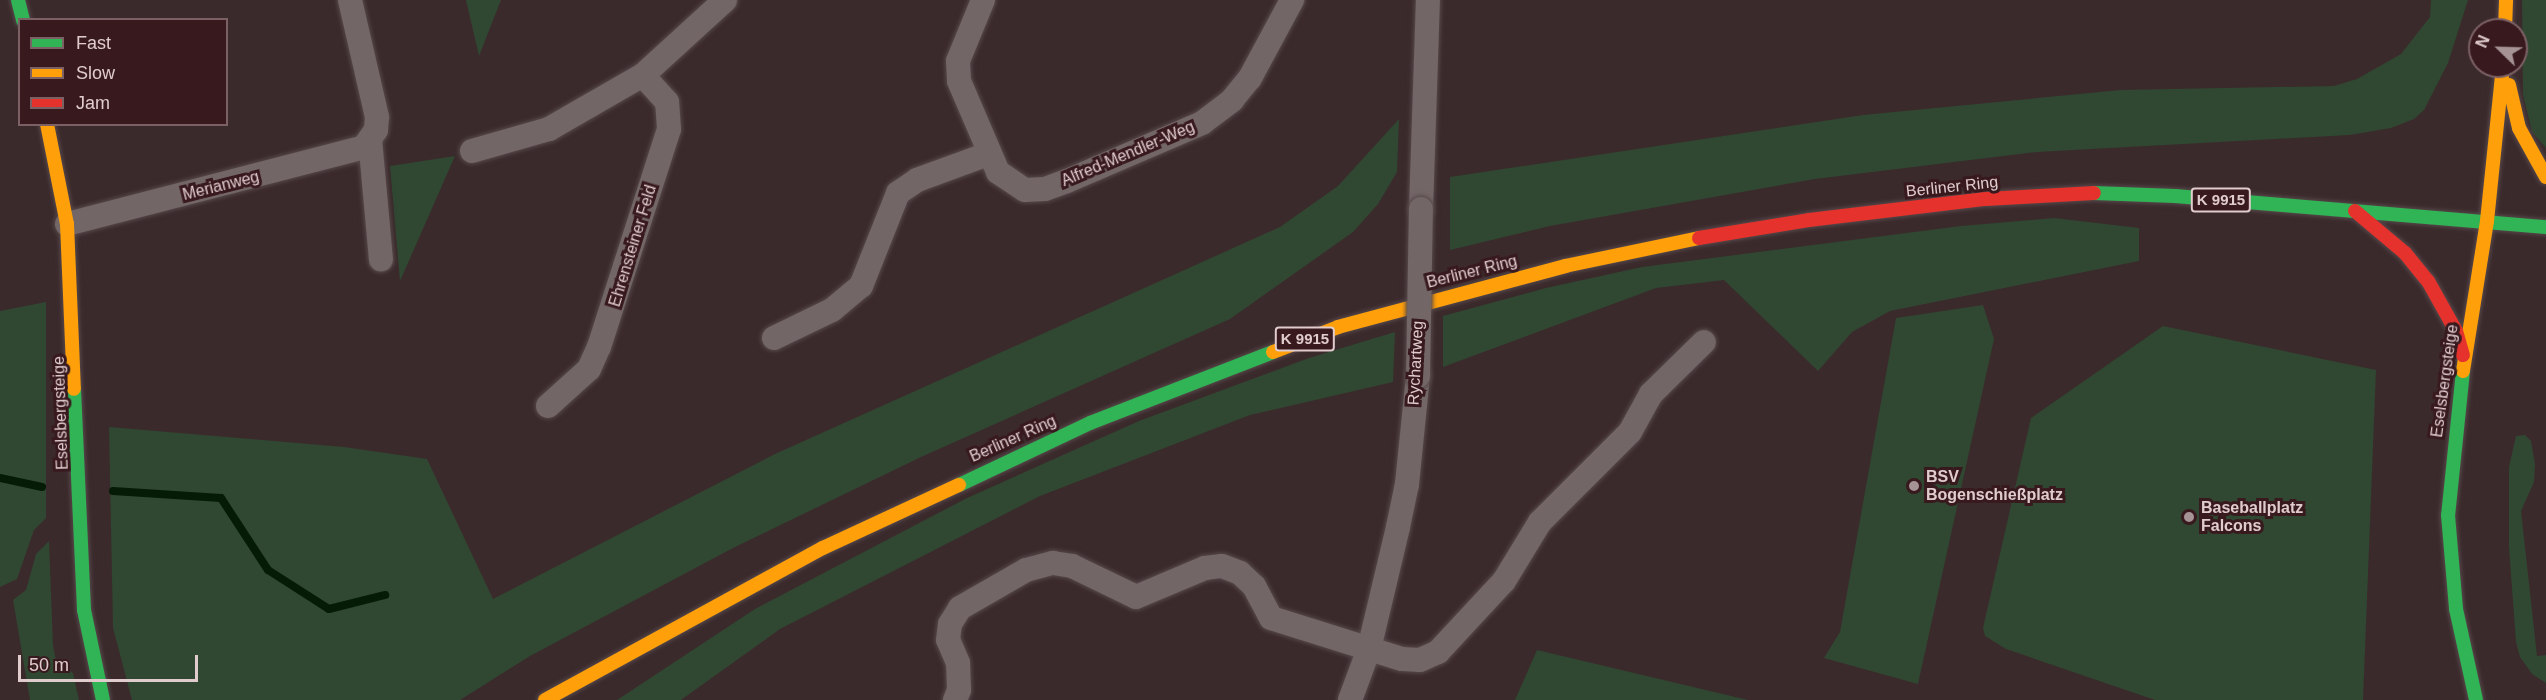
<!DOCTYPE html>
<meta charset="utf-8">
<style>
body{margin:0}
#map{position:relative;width:2546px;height:700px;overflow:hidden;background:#3b2a2c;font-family:Helvetica,sans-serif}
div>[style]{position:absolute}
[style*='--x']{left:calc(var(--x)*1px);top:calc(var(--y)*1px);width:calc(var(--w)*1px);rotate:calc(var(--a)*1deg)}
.green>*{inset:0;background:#304731}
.stream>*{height:8px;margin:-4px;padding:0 4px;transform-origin:4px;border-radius:4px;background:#051b06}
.roads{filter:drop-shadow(0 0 2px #56484a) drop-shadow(0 0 2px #56484a)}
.street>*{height:24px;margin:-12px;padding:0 12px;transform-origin:12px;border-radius:12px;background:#736667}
.fast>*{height:14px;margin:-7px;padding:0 7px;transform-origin:7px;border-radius:7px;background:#30b455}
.slow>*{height:14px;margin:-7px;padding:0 7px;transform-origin:7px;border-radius:7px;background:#ff9f0a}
.jam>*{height:14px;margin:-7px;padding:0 7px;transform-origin:7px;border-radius:7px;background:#e5322d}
.bridges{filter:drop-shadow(0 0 2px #56484a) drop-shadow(0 0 2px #56484a)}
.street-bridge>*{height:24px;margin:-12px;padding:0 12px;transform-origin:12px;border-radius:12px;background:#736667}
.dots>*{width:16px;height:16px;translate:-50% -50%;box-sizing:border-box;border:3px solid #37191e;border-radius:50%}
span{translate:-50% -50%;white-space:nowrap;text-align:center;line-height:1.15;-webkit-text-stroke:6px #37191e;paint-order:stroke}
.shield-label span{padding:2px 4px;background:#37191e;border:2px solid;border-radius:4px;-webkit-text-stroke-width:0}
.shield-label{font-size:15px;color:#e0cbcd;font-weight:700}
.street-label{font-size:16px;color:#e0cbcd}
.poi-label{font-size:16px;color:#e0cbcd;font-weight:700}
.left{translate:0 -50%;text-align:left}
.legend{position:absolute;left:18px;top:18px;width:210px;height:108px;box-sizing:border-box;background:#37191e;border:2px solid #7b6064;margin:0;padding:8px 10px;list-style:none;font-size:18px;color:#e0cbcd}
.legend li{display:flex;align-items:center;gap:12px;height:30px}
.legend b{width:30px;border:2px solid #7b6064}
.north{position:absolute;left:2468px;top:18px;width:60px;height:60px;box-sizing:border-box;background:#37191e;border:2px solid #7b6064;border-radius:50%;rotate:293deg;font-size:16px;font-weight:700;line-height:24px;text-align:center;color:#e0cbcd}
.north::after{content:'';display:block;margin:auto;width:21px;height:27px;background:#a69395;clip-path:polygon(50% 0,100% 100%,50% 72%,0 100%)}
.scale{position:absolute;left:18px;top:655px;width:180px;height:27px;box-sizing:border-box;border:3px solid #e0cbcd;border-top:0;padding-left:8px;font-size:18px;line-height:21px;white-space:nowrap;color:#e0cbcd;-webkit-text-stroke:4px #37191e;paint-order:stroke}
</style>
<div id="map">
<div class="green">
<div style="clip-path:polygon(466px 0,501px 0,479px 56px)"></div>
<div style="clip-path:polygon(2431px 0,2468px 0,2448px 63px,2424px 110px,2414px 119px,2391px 128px,2350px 135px,2037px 152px,1815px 179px,1550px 226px,1450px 250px,1450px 177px,1863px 115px,2121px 90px,2334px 86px,2357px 79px,2401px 54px,2430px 17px)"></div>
<div style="clip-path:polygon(2522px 0,2546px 0,2546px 148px,2532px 132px,2523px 95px)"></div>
<div style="clip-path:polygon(1399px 119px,1397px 172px,1378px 204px,1353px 232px,1230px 319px,921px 457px,733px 548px,530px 656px,460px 700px,132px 700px,113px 628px,109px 427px,344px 447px,427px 459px,493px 599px,775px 454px,1280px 227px,1338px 186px)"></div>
<div style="clip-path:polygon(455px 156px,400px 281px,390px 166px)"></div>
<div style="clip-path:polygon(2054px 218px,2139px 228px,2139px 261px,1890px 311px,1852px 332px,1818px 371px,1724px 280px,1656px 288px,1443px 367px,1443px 316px,1546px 288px,1642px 267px,1961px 226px)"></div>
<div style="clip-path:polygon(46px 302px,46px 518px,34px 530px,17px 579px,0 587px,0 311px)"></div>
<div style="clip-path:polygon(1983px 305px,1994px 339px,1918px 684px,1824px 658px,1840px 632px,1896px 318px)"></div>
<div style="clip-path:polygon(2163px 326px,2376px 370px,2363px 700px,2155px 700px,2006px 649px,1985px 636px,1983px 628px,2031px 418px)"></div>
<div style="clip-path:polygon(1395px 332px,1393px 382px,1250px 415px,1040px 496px,780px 629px,681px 700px,617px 700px,755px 609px,967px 498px,1139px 421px,1309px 358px)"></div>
<div style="clip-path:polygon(2525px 435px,2531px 441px,2535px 464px,2534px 482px,2521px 511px,2537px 656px,2546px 655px,2546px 683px,2532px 674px,2520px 657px,2516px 642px,2509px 548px,2509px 467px,2516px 436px)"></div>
<div style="clip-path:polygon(49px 541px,53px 645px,56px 661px,73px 673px,79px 700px,30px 700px,13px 600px,26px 590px,36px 554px)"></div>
<div style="clip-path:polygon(1537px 650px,1748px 700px,1515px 700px)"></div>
</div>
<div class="stream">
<div style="--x:0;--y:478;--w:43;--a:12.1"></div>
<div style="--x:113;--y:491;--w:108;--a:3.7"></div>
<div style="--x:221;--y:498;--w:86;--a:56.9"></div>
<div style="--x:268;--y:570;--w:72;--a:32.6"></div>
<div style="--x:329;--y:609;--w:58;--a:-14"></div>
</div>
<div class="roads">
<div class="street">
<div style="--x:983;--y:0;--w:66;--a:112.3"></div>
<div style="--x:958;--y:61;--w:20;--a:87"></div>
<div style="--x:959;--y:81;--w:99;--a:66.8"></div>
<div style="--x:998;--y:172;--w:32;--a:34"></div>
<div style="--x:1025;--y:190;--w:20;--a:-3"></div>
<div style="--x:1045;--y:189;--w:23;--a:-20"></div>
<div style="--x:1067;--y:181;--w:147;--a:-23.2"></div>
<div style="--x:1202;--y:123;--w:38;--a:-37"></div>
<div style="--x:1232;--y:100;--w:28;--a:-51"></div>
<div style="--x:1250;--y:78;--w:89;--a:-61.7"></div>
<div style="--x:370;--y:139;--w:121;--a:84.8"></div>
<div style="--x:472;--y:151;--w:80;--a:-15.9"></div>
<div style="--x:549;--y:129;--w:108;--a:-29.9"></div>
<div style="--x:643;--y:75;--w:111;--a:-42.4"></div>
<div style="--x:1421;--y:209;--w:209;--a:-88.1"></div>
<div style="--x:67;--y:224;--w:307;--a:-14.5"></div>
<div style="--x:364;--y:147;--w:21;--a:-55"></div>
<div style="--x:376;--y:130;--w:13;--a:-86"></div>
<div style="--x:377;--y:117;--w:120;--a:-103"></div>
<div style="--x:774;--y:338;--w:64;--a:-25.8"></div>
<div style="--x:832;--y:310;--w:38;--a:-40"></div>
<div style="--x:861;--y:286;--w:100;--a:-68.3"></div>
<div style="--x:898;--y:193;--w:23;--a:-34"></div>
<div style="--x:917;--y:180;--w:76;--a:-20.1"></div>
<div style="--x:548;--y:406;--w:55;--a:-42.1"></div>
<div style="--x:589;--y:369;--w:24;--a:-66"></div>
<div style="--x:599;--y:347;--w:229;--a:-72.2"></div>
<div style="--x:669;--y:129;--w:27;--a:-94"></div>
<div style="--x:667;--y:102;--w:36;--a:-132"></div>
<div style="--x:955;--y:700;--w:11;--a:-68"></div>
<div style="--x:959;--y:690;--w:27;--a:-92"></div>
<div style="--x:958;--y:663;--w:25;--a:-113"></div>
<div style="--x:948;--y:640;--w:16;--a:-83"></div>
<div style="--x:950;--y:624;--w:19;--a:-58"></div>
<div style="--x:960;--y:608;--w:76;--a:-29.9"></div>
<div style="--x:1026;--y:570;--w:28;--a:-15"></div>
<div style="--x:1053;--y:563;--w:19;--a:9"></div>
<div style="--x:1072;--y:566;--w:71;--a:25.8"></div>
<div style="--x:1136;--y:597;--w:75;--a:-22.8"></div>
<div style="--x:1205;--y:568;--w:17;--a:-7"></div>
<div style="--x:1222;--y:566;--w:19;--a:21"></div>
<div style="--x:1240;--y:573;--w:19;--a:43"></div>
<div style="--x:1254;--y:586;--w:36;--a:62"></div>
<div style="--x:1271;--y:618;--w:137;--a:17.4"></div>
<div style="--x:1402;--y:659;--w:18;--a:3"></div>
<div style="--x:1420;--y:660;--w:20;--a:-24"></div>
<div style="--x:1438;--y:652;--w:97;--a:-47.1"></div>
<div style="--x:1504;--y:581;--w:69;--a:-58.6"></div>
<div style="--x:1540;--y:522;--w:127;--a:-45"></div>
<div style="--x:1630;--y:432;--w:43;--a:-61.1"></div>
<div style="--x:1651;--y:394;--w:74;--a:-44.5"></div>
<div style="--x:1350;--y:700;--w:54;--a:-69.6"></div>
<div style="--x:1369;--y:649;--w:125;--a:-76.6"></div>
<div style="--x:1398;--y:527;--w:44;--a:-78.2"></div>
<div style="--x:1407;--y:484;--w:109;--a:-84.2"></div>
</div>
<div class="fast">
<div style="--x:18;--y:0;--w:21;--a:76"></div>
<div style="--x:2094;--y:193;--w:81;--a:2.1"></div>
<div style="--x:2175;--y:196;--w:372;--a:4.8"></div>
<div style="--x:2463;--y:371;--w:145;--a:95.9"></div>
<div style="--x:2448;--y:515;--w:94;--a:85.1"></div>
<div style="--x:2456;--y:609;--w:93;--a:77.6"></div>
<div style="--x:74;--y:389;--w:221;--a:87.4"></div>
<div style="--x:84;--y:610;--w:92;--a:78.1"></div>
<div style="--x:959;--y:485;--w:145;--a:-25.3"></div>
<div style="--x:1090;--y:423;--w:196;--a:-21.2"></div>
</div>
<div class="slow">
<div style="--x:2505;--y:30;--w:30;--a:-88"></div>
<div style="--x:2509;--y:85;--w:44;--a:76.9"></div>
<div style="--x:2519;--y:128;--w:56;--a:61.1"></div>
<div style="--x:47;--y:124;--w:102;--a:78.7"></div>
<div style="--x:67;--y:224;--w:165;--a:87.6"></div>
<div style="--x:1273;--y:352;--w:70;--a:-21"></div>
<div style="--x:1338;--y:327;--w:235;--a:-15"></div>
<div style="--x:1565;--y:266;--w:137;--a:-11.8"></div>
<div style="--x:2463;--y:371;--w:152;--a:-80.9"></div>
<div style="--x:2487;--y:221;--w:156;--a:-84.1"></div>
<div style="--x:545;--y:700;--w:317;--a:-28.7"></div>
<div style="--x:823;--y:548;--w:150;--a:-24.9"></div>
</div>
<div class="jam">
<div style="--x:2355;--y:211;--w:65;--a:40"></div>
<div style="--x:2405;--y:253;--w:36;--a:51"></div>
<div style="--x:2428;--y:281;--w:57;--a:60.8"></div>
<div style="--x:2456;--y:331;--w:25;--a:74"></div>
<div style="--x:1699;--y:238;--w:111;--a:-9.3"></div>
<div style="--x:1809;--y:220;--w:178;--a:-6.8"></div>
<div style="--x:1986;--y:199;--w:108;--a:-3.2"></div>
</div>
</div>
<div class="bridges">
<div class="street-bridge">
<div style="--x:1418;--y:376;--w:167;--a:-89"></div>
</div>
</div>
<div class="dots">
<div style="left:1914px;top:486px;background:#a69395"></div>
<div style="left:2189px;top:517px;background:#a69395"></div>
</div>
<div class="shield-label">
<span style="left:2221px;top:200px">K 9915</span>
<span style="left:1305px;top:339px">K 9915</span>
</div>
<div class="street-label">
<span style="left:1128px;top:154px;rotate:-23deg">Alfred-Mendler-Weg</span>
<span style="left:221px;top:186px;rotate:-14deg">Merianweg</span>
<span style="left:1952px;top:187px;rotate:-6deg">Berliner Ring</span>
<span style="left:633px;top:246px;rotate:-73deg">Ehrensteiner Feld</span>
<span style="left:1472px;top:272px;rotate:-14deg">Berliner Ring</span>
<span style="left:1416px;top:363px;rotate:-87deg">Rychartweg</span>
<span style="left:2445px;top:381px;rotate:-82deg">Eselsbergsteige</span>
<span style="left:61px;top:413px;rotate:-92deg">Eselsbergsteige</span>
<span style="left:1013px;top:439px;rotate:-24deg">Berliner Ring</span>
</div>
<div class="poi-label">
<span class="left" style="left:1926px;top:486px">BSV<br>Bogenschießplatz</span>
<span class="left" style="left:2201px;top:517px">Baseballplatz<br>Falcons</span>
</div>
<ul class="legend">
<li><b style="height:8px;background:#30b455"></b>Fast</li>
<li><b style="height:8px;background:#ff9f0a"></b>Slow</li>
<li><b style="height:8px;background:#e5322d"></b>Jam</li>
</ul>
<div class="north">N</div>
<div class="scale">50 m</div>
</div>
